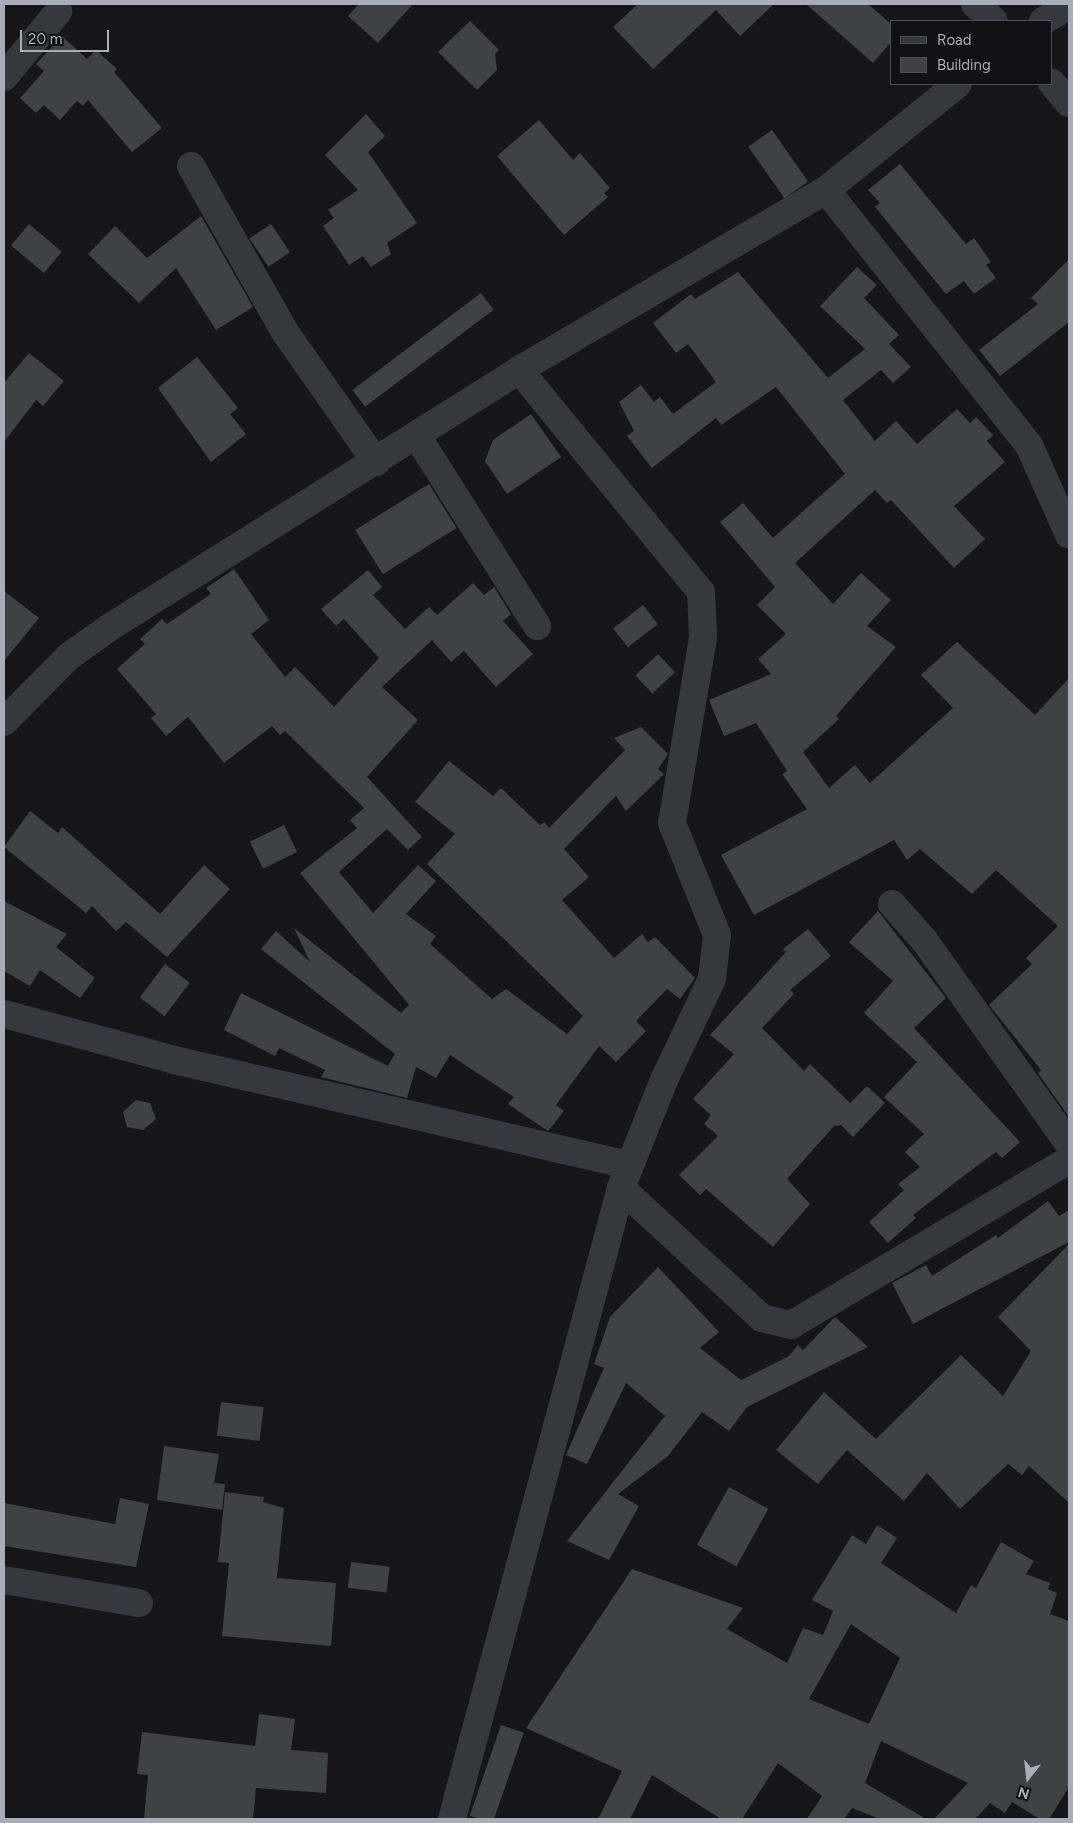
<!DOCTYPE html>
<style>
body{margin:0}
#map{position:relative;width:1073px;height:1823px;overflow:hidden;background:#161618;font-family:Figtree,sans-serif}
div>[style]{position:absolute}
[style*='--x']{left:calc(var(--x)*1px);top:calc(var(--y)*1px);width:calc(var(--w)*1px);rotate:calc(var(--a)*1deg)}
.building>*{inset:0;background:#404145;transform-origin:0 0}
.minor>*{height:28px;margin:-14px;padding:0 14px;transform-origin:14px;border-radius:14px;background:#37383d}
span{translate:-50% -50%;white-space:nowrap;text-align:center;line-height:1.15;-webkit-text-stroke:4.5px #111113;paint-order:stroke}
.frame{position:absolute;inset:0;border:5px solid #a8adb8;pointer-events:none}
.legend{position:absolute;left:890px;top:20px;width:162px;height:65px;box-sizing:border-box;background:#111113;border:1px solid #4d4f55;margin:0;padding:6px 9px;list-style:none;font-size:15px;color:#a8adb8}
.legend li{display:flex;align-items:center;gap:10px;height:25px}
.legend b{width:25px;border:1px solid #4d4f55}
.north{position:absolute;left:1003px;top:1753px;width:50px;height:50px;-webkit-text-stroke:4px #111113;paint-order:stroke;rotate:196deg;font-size:14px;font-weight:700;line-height:20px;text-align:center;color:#a8adb8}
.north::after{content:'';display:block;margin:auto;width:18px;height:22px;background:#a8adb8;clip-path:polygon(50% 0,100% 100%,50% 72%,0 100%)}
.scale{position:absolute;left:20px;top:30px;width:89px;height:22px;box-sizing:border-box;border:2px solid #a8adb8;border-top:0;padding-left:6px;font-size:15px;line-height:18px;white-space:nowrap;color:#a8adb8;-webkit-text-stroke:4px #111113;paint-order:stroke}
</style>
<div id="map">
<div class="building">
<div style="clip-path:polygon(359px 4px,413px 4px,378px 43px,348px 16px)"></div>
<div style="clip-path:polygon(638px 4px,774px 4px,740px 36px,716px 10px,653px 69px,613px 27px)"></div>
<div style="clip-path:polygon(806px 4px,868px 4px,892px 25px,892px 41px,873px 63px)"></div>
<div style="clip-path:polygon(470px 21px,499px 50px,495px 54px,497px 70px,477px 90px,438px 52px)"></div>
<div style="clip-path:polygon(62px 36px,87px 59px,96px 50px,117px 69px,114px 72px,162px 128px,132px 152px,88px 100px,83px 106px,77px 101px,60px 120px,44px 105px,36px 113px,20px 98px,44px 71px,36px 64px)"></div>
<div style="clip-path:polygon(366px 114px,385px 136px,368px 152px,417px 223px,387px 243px,391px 254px,371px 267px,363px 256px,349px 265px,323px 226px,334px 218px,328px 210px,358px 190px,325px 155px)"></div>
<div style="clip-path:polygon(539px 120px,573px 160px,580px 153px,610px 188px,604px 193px,608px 197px,564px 235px,497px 156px)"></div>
<div style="left:772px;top:130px;width:63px;height:29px;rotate:55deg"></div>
<div style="clip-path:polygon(900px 164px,966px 244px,974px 238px,991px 262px,986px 265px,996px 278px,974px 294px,964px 281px,946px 294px,875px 207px,880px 203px,868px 190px)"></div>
<div style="clip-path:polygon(201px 216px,253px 307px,216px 330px,176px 268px,139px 303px,88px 254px,115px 226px,147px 258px)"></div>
<div style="left:29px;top:224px;width:43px;height:28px;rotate:40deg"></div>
<div style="left:271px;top:224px;width:34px;height:26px;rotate:56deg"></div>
<div style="clip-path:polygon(1069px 259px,1069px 322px,1000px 376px,979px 350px,1038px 304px,1031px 298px)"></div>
<div style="clip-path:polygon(857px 267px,877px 285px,864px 298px,899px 335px,889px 344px,911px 367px,893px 383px,881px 370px,843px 400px,875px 441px,896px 421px,917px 444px,957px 409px,970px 423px,976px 417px,993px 435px,987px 441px,1005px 462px,954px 506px,985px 539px,954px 568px,891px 500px,887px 503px,875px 490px,795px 563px,833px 604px,861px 573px,891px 600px,867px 626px,896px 647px,836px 716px,839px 719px,803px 752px,829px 788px,855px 765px,870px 783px,953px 708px,921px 675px,957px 642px,1035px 715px,1069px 678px,1069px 1117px,1038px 1073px,1041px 1070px,989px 1005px,1032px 964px,1026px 958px,1058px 926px,996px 870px,972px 894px,920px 849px,907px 860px,894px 840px,754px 915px,721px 855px,807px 809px,782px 774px,787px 771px,756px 723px,724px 736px,709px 700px,771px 674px,758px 659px,786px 634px,757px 605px,775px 587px,720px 522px,743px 503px,773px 538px,845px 474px,776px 387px,721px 425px,716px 418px,652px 468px,627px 436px,634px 431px,619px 402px,641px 385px,654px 402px,660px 397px,673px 414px,716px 382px,688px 344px,676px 353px,653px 323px,691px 294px,695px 299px,738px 272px,828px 378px,865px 349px,820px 306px)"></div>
<div style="left:481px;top:293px;width:21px;height:161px;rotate:53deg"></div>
<div style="clip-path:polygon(29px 353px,64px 381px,43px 406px,36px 400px,4px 442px,4px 383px)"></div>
<div style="clip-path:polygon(197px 357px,238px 408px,230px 414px,246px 434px,211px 462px,158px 388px)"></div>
<div style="clip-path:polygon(531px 414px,561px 457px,507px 494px,485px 461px,493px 440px)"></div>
<div style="left:429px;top:484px;width:52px;height:87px;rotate:58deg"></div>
<div style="clip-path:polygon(234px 569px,269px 620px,251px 634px,285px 677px,295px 667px,334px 707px,379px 658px,344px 619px,336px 626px,321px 609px,368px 570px,382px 587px,373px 595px,405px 629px,429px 607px,437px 615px,473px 583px,484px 595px,494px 587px,511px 614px,503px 621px,533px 654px,496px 687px,464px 651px,451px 662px,432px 640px,382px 687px,418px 720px,367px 777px,422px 837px,408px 850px,387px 829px,339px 872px,373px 913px,418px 865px,436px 881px,406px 914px,436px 936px,430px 944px,492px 999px,506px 989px,567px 1034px,583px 1016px,427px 864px,455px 834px,415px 802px,449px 761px,493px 796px,501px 788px,540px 825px,545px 822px,549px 828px,625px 750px,614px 738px,641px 727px,668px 754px,658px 769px,664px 774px,626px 811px,616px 796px,564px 849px,589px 877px,562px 900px,614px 958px,642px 934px,648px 942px,655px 937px,695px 978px,680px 999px,667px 989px,636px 1021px,646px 1031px,616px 1062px,599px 1046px,556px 1105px,564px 1111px,548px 1131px,508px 1104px,514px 1097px,450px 1055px,436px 1078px,416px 1067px,407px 1098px,321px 1077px,325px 1070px,279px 1048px,275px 1056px,224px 1030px,241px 993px,388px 1066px,395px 1054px,261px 949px,276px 931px,310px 962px,294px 928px,401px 1013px,409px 1005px,300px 873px,357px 828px,350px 820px,364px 808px,285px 731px,280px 735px,272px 726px,224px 763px,188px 717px,166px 736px,151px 718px,156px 714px,117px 669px,145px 644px,140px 639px,162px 619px,167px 624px,211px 594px,206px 588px)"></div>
<div style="clip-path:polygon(4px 591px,39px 618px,4px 661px)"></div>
<div style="left:643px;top:605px;width:24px;height:38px;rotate:52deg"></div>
<div style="left:658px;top:654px;width:25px;height:31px;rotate:47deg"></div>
<div style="clip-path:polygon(30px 811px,58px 833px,62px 827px,160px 914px,204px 865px,230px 889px,167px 957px,126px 922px,116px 931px,92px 906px,86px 913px,4px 847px)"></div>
<div style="left:284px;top:825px;width:30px;height:38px;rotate:64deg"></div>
<div style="clip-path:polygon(4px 901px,67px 934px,56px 947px,95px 978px,80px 998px,40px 970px,30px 986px,4px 971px)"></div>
<div style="clip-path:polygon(878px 911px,946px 998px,914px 1028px,1020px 1142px,1002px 1158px,996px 1152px,961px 1178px,913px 1215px,916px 1218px,888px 1243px,869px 1222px,904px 1190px,898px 1184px,920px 1167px,905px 1152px,924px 1134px,884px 1097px,917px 1062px,864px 1013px,893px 981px,849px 942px)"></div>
<div style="clip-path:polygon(808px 929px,831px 956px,790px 990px,794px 994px,762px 1028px,804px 1071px,810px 1064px,850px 1103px,867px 1086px,885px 1103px,853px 1137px,841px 1125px,834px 1126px,787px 1179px,810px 1204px,773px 1247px,706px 1189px,700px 1195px,679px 1175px,718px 1136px,704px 1124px,711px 1115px,693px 1099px,734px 1054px,710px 1035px,786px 952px,783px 949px)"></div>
<div style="left:165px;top:964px;width:31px;height:42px;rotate:37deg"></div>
<div style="clip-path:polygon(136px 1100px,150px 1103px,156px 1119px,143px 1130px,127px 1127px,123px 1112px)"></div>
<div style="clip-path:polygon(1048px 1201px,1059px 1216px,1069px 1210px,1069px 1242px,913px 1324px,892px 1283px,926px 1265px,932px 1276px,996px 1235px,998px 1238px)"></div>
<div style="clip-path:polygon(1069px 1244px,1069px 1503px,1029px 1466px,1022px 1475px,1008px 1464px,960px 1509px,927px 1473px,904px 1501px,847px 1450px,818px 1484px,776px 1450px,824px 1392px,876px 1439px,961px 1355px,1003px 1396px,1031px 1351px,998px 1317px)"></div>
<div style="clip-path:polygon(658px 1267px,719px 1332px,700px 1348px,741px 1380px,789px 1356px,798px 1345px,803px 1350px,835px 1317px,868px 1347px,747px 1407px,729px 1431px,702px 1412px,668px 1456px,618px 1494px,639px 1506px,609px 1560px,567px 1541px,665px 1416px,626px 1383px,587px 1464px,566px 1455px,604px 1368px,594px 1364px,610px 1317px)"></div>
<div style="left:221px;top:1402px;width:43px;height:34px;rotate:7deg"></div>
<div style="clip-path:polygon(164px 1446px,219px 1454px,214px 1483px,225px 1484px,222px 1510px,157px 1500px)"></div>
<div style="left:729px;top:1487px;width:45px;height:66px;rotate:29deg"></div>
<div style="clip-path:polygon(225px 1492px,264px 1497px,263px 1502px,284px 1508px,277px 1578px,336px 1583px,331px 1646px,222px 1636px,229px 1563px,218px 1562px)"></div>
<div style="clip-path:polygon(120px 1498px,149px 1504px,136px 1567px,4px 1546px,4px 1503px,115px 1524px)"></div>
<div style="clip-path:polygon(evenodd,877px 1525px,897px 1538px,881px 1563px,956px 1613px,971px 1585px,976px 1588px,1001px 1542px,1034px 1561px,1026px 1574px,1050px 1583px,1048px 1589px,1057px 1593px,1050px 1614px,1069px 1621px,1069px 1787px,1049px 1819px,1040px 1819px,1012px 1802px,1005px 1813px,990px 1803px,975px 1819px,934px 1819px,968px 1783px,881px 1741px,865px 1783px,926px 1819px,880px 1819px,852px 1808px,844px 1819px,807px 1819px,822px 1796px,778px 1763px,742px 1819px,721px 1819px,652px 1775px,630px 1819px,598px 1819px,622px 1771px,526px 1728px,632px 1569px,743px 1608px,727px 1629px,787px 1663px,803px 1628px,823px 1635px,833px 1611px,812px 1600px,852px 1535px,866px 1544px,877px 1525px,851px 1624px,900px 1658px,869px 1724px,809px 1699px,851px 1624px)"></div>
<div style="left:351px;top:1562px;width:39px;height:26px;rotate:7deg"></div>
<div style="clip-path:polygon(259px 1714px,295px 1719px,291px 1750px,328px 1753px,326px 1793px,256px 1788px,253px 1819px,144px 1819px,148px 1775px,137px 1774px,142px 1732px,255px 1746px)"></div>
<div style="left:501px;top:1725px;width:24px;height:96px;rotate:19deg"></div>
</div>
<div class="minor">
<div style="--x:975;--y:4;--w:25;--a:42"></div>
<div style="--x:1043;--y:21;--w:30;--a:-30"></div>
<div style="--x:4;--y:77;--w:85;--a:-50.3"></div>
<div style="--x:1052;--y:83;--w:26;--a:50"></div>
<div style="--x:191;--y:166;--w:191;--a:60.5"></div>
<div style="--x:285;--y:332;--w:159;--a:55"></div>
<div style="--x:826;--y:190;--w:326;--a:51.5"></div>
<div style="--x:1029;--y:445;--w:98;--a:66"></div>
<div style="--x:417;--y:436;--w:225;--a:57.7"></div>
<div style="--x:4;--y:722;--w:91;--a:-45.4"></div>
<div style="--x:68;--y:657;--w:52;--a:-35.5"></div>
<div style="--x:110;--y:627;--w:483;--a:-32.1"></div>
<div style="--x:519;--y:370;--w:356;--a:-30.4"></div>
<div style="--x:826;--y:190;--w:169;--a:-38.8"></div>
<div style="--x:892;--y:904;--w:48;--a:48.4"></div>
<div style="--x:924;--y:940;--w:250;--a:54.6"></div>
<div style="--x:4;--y:1014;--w:176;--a:15.1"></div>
<div style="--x:174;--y:1060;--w:466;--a:13"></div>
<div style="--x:621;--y:1188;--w:192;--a:42.7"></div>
<div style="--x:762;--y:1318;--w:30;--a:14"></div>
<div style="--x:791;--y:1325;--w:323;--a:-30.7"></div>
<div style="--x:4;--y:1580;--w:137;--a:9.7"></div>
<div style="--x:452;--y:1819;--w:653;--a:-75.01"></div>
<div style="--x:621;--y:1188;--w:116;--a:-68.3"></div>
<div style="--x:664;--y:1080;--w:112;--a:-64.6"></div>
<div style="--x:712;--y:979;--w:44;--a:-83.5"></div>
<div style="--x:717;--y:935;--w:121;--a:-111.9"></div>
<div style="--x:672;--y:823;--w:189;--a:-80.5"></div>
<div style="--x:703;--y:637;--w:45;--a:-92.5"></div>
<div style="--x:701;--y:592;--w:287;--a:-129.3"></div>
</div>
<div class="frame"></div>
<ul class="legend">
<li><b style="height:6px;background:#37383d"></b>Road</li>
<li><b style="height:14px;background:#404145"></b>Building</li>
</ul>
<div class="north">N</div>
<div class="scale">20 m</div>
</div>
